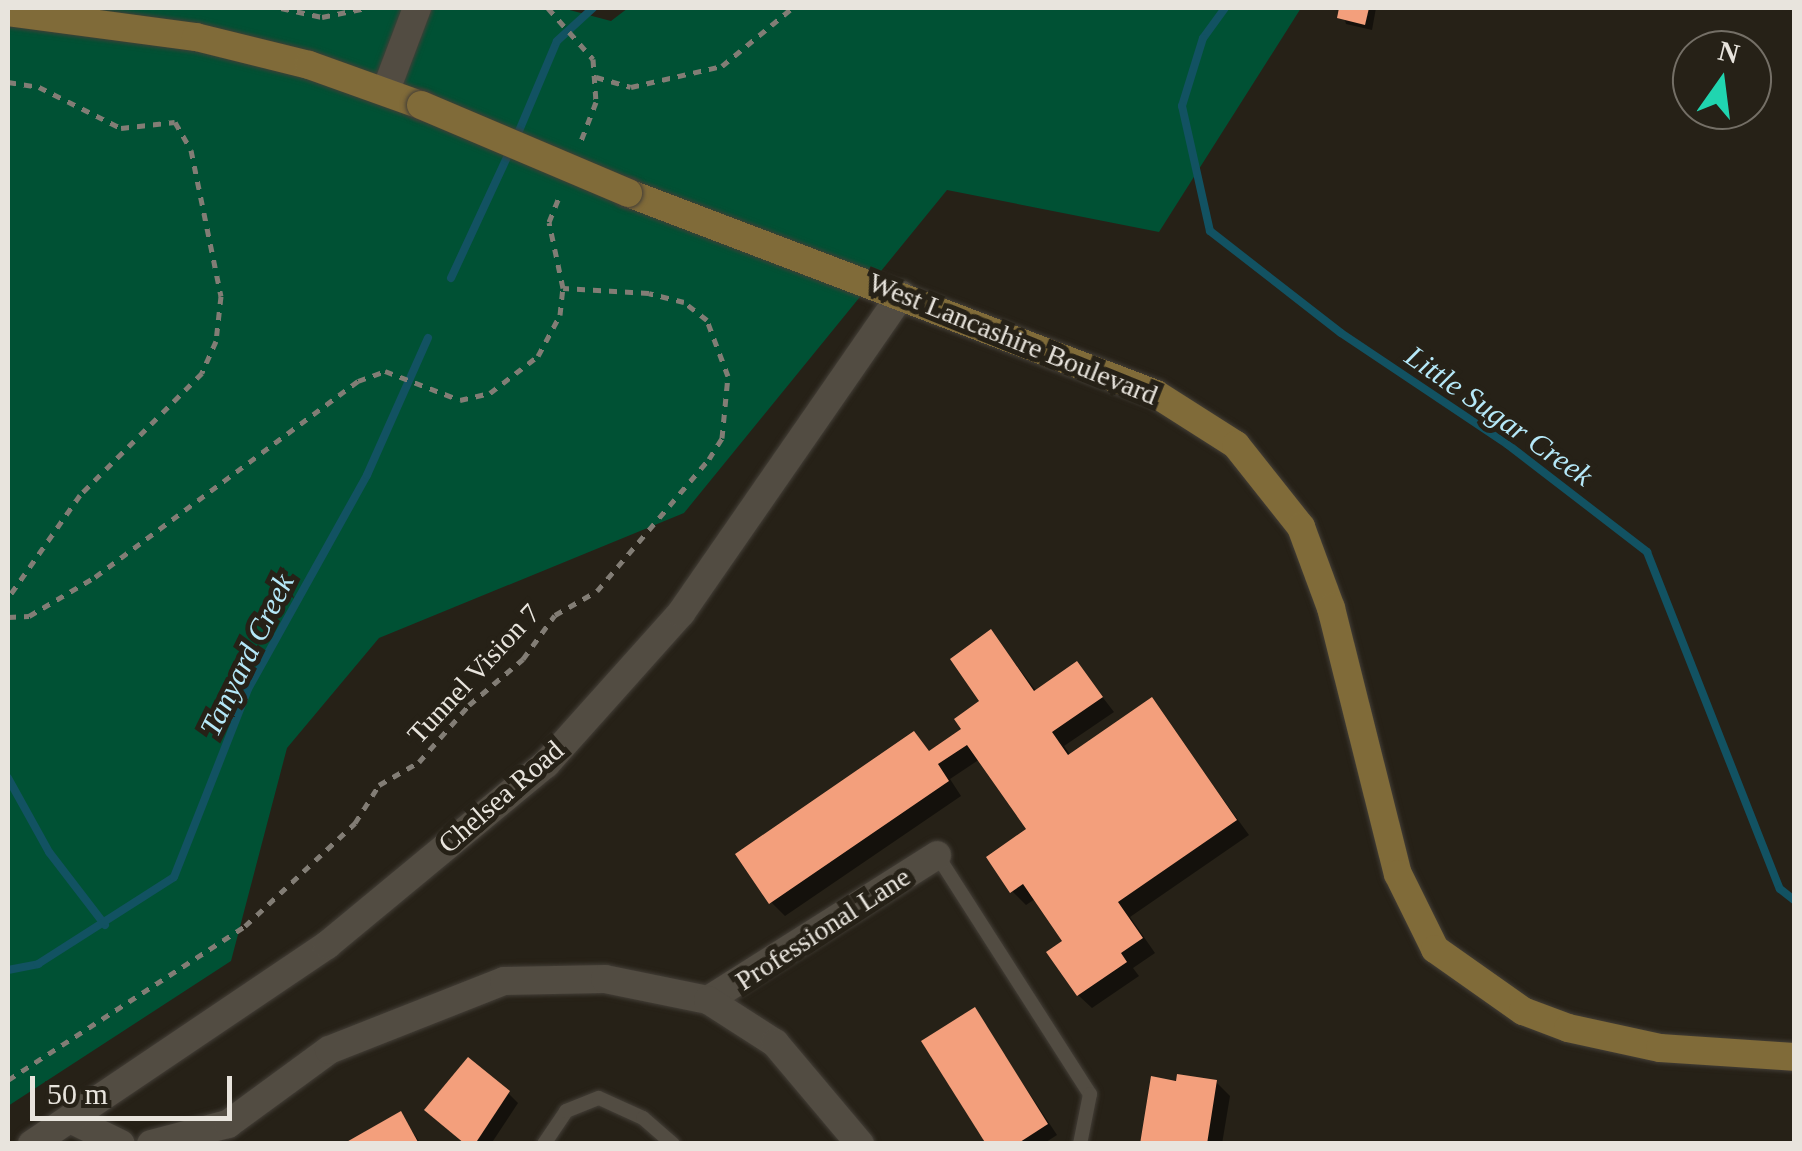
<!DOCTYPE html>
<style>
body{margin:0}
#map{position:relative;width:1802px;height:1151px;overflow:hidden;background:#262117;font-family:"Times New Roman",serif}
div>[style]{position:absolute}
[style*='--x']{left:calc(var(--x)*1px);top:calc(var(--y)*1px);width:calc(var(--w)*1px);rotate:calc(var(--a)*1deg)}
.green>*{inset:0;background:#005134}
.shadow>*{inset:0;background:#0007}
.stream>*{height:8px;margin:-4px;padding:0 4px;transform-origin:4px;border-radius:4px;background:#125262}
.building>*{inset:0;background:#f39f7c}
.path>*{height:5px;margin-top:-2.5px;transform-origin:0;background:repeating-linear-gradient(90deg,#827d75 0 8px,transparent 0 16px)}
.roads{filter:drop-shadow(0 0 2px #433e37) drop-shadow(0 0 2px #433e37)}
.service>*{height:14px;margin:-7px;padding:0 7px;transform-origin:7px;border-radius:7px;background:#524c42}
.minor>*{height:28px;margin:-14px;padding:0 14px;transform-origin:14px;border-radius:14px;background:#524c42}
.tertiary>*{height:28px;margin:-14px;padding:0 14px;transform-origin:14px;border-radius:14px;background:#524c42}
.secondary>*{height:28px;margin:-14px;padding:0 14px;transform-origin:14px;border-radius:14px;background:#806b39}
.bridges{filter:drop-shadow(0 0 2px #433e37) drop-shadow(0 0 2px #433e37)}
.secondary-bridge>*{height:28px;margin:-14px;padding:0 14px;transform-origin:14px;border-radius:14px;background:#806b39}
span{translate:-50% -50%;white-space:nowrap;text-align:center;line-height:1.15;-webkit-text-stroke:10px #262117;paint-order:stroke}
.street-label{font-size:28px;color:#e8e4dd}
.water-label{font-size:30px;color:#b5e8f8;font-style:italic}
.frame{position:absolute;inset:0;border:10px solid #e8e4dd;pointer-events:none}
.north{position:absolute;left:1672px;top:30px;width:100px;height:100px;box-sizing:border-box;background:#262117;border:2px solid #746f66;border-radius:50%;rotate:14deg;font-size:28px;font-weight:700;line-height:40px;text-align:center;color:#e8e4dd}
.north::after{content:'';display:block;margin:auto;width:35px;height:45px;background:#20d5b0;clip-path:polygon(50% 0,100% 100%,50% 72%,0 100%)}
.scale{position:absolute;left:30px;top:1076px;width:202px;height:45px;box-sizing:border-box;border:5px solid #e8e4dd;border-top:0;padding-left:12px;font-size:30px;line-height:35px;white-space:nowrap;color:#e8e4dd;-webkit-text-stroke:8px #262117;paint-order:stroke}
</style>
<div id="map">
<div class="green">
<div style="clip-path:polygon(8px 8px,562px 8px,611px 21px,628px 8px,1301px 8px,1159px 232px,947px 190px,684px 513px,379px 638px,287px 748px,231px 961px,8px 1106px)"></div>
</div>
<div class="shadow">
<div style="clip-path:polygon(1342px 8px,1376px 8px,1372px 30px,1346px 24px)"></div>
<div style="clip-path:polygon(991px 632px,1037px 692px,1077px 664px,1114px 712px,1064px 746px,1071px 756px,1151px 700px,1249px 835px,1130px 917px,1155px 953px,1133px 968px,1139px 976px,1092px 1008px,1078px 995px,1065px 942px,1035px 899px,1026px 905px,1012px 891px,1030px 830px,980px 759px,950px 779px,961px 796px,785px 916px,771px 902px,914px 734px,931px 753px,965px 730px,983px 702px)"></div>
<div style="clip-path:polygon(974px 1010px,1057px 1135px,1043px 1144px,989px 1144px)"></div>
<div style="clip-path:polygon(1153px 1079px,1216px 1082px,1230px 1096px,1222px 1144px,1143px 1144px)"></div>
<div style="clip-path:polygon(508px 1093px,518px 1103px,491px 1144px,467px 1144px)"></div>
<div style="clip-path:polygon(400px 1114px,421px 1144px,348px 1144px)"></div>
</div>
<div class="stream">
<div style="--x:1225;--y:8;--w:37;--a:126"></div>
<div style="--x:1203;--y:38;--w:71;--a:107.2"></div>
<div style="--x:1182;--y:106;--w:128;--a:77.4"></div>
<div style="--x:1210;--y:231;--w:166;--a:37.9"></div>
<div style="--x:1341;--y:333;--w:200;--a:33.8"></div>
<div style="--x:1507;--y:444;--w:177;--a:37.6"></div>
<div style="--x:1647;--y:552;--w:362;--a:68.5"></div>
<div style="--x:1780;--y:889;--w:18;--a:38"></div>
<div style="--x:516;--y:138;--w:105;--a:-67.1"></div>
<div style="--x:557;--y:41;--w:49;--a:-42.5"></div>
<div style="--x:451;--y:278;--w:140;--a:-65.1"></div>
<div style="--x:8;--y:778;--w:85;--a:61"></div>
<div style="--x:49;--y:852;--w:92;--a:52.5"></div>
<div style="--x:8;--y:970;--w:31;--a:-11"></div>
<div style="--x:38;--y:964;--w:161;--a:-32.6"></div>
<div style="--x:174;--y:877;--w:202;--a:-68.5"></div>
<div style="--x:248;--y:689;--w:245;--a:-60.9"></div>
<div style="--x:367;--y:475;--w:150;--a:-66"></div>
</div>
<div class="building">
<div style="clip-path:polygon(1339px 8px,1369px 8px,1365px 25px,1337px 18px)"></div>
<div style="clip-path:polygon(991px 629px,1034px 691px,1077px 661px,1103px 697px,1052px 732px,1068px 755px,1152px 697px,1237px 820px,1118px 902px,1143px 938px,1121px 953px,1127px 962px,1077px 996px,1046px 952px,1062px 941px,1023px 884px,1010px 893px,986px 857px,1026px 829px,967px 745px,938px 764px,949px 781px,769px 904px,735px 854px,914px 731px,929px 751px,961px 729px,954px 719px,979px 701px,950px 659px)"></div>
<div style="clip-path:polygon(975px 1007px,1048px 1124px,1017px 1144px,986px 1144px,921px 1041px)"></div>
<div style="clip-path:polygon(468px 1057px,510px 1091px,475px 1144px,465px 1144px,424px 1110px)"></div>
<div style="clip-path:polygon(1177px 1074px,1217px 1080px,1207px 1144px,1140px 1144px,1151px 1076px,1176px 1081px)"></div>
<div style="clip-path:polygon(401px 1111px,419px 1144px,343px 1144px)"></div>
</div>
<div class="path">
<div style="--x:281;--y:8;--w:42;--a:12.4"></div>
<div style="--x:322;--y:17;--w:45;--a:-11.6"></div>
<div style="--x:548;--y:8;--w:68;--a:48.6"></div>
<div style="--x:593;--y:59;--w:43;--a:86"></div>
<div style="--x:596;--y:102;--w:47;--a:111.1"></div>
<div style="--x:596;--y:77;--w:36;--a:16"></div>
<div style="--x:631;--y:87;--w:93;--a:-13"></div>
<div style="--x:722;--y:66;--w:91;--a:-39.6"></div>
<div style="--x:8;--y:82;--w:31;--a:9"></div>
<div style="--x:39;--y:87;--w:92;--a:26.6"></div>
<div style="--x:121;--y:128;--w:54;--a:-6.3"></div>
<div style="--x:175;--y:122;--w:32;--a:60"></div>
<div style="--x:191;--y:150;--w:149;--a:78.4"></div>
<div style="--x:221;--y:296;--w:45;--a:96.3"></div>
<div style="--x:216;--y:341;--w:35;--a:114"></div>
<div style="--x:202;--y:373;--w:173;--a:135"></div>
<div style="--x:80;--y:495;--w:126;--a:125"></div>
<div style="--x:8;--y:617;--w:21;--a:-3"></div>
<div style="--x:29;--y:616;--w:77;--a:-30.6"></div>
<div style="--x:95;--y:577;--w:328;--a:-36.7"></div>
<div style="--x:358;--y:381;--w:29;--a:-20"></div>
<div style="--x:385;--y:371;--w:80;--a:21.1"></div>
<div style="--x:460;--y:400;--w:31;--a:-13"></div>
<div style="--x:490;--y:393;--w:61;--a:-37.6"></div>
<div style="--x:538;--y:356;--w:47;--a:-61.8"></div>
<div style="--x:560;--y:315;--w:27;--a:-84"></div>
<div style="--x:8;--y:1080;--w:283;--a:-33"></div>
<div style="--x:245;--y:926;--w:151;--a:-43.1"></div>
<div style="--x:355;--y:823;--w:45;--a:-57.7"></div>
<div style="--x:379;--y:785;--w:46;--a:-29.9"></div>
<div style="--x:419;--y:762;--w:76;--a:-48.7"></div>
<div style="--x:469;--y:705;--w:71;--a:-40.4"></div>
<div style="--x:523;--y:659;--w:54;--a:-54"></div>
<div style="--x:555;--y:615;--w:48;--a:-29.7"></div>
<div style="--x:597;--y:591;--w:173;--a:-49.7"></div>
<div style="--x:709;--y:459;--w:25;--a:-58"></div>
<div style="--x:722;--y:438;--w:62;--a:-84.5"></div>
<div style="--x:728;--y:376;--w:60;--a:-110.6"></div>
<div style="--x:707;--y:320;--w:29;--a:-142"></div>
<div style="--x:684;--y:302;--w:36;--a:-166"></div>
<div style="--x:649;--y:293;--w:86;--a:-176.7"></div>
<div style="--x:563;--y:288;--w:67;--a:-102"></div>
<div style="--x:549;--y:222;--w:31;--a:-68"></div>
</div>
<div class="roads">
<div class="service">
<div style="--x:937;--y:855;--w:284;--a:57.4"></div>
<div style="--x:1090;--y:1094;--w:51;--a:101.3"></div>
<div style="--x:544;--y:1144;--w:40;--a:-56"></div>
<div style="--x:566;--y:1111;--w:35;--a:-22"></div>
<div style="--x:599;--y:1098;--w:48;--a:24.4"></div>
<div style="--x:643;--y:1118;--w:40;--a:41"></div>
</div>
<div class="minor">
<div style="--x:386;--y:90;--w:88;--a:-69.3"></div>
<div style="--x:708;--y:1000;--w:271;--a:-32.3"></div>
<div style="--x:74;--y:1121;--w:52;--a:26.1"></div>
<div style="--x:151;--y:1144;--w:80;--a:-14.6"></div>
<div style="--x:228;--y:1124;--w:125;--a:-36.2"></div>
<div style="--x:329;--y:1050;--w:188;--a:-21.5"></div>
<div style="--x:504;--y:981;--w:101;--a:-1.1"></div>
<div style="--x:605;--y:979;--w:105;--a:11.5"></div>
<div style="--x:708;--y:1000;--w:80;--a:32.7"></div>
<div style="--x:775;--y:1043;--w:132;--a:49.9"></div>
</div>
<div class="tertiary">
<div style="--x:32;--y:1144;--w:356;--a:-34"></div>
<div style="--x:327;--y:945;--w:284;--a:-39.6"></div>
<div style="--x:546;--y:764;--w:203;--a:-48.2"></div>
<div style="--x:681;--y:613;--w:387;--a:-55.3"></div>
</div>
<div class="secondary">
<div style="--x:8;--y:12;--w:190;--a:7.6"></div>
<div style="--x:196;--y:37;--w:116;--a:13.9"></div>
<div style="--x:309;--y:65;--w:119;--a:19.7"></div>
<div style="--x:628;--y:193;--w:565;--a:20.84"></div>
<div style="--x:1156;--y:394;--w:95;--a:32.5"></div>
<div style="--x:1236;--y:445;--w:105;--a:51.6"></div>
<div style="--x:1301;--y:527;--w:86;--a:69.7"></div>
<div style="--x:1331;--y:608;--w:274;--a:75.9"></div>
<div style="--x:1398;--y:874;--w:84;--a:63.7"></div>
<div style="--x:1435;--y:949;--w:108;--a:35.2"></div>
<div style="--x:1523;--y:1011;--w:48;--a:20.7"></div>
<div style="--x:1568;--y:1028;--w:94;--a:12.3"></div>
<div style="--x:1660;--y:1048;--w:134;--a:3.8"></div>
</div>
</div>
<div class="bridges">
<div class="secondary-bridge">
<div style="--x:421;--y:105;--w:225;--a:23"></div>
</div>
</div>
<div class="street-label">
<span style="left:1013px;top:339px;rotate:22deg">West Lancashire Boulevard</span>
<span style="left:474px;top:674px;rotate:-47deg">Tunnel Vision 7</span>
<span style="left:501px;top:797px;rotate:-41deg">Chelsea Road</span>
<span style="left:823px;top:929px;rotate:-33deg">Professional Lane</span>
</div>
<div class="water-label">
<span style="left:1499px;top:416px;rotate:35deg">Little Sugar Creek</span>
<span style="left:247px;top:655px;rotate:-64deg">Tanyard Creek</span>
</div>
<div class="frame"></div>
<div class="north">N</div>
<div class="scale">50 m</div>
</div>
